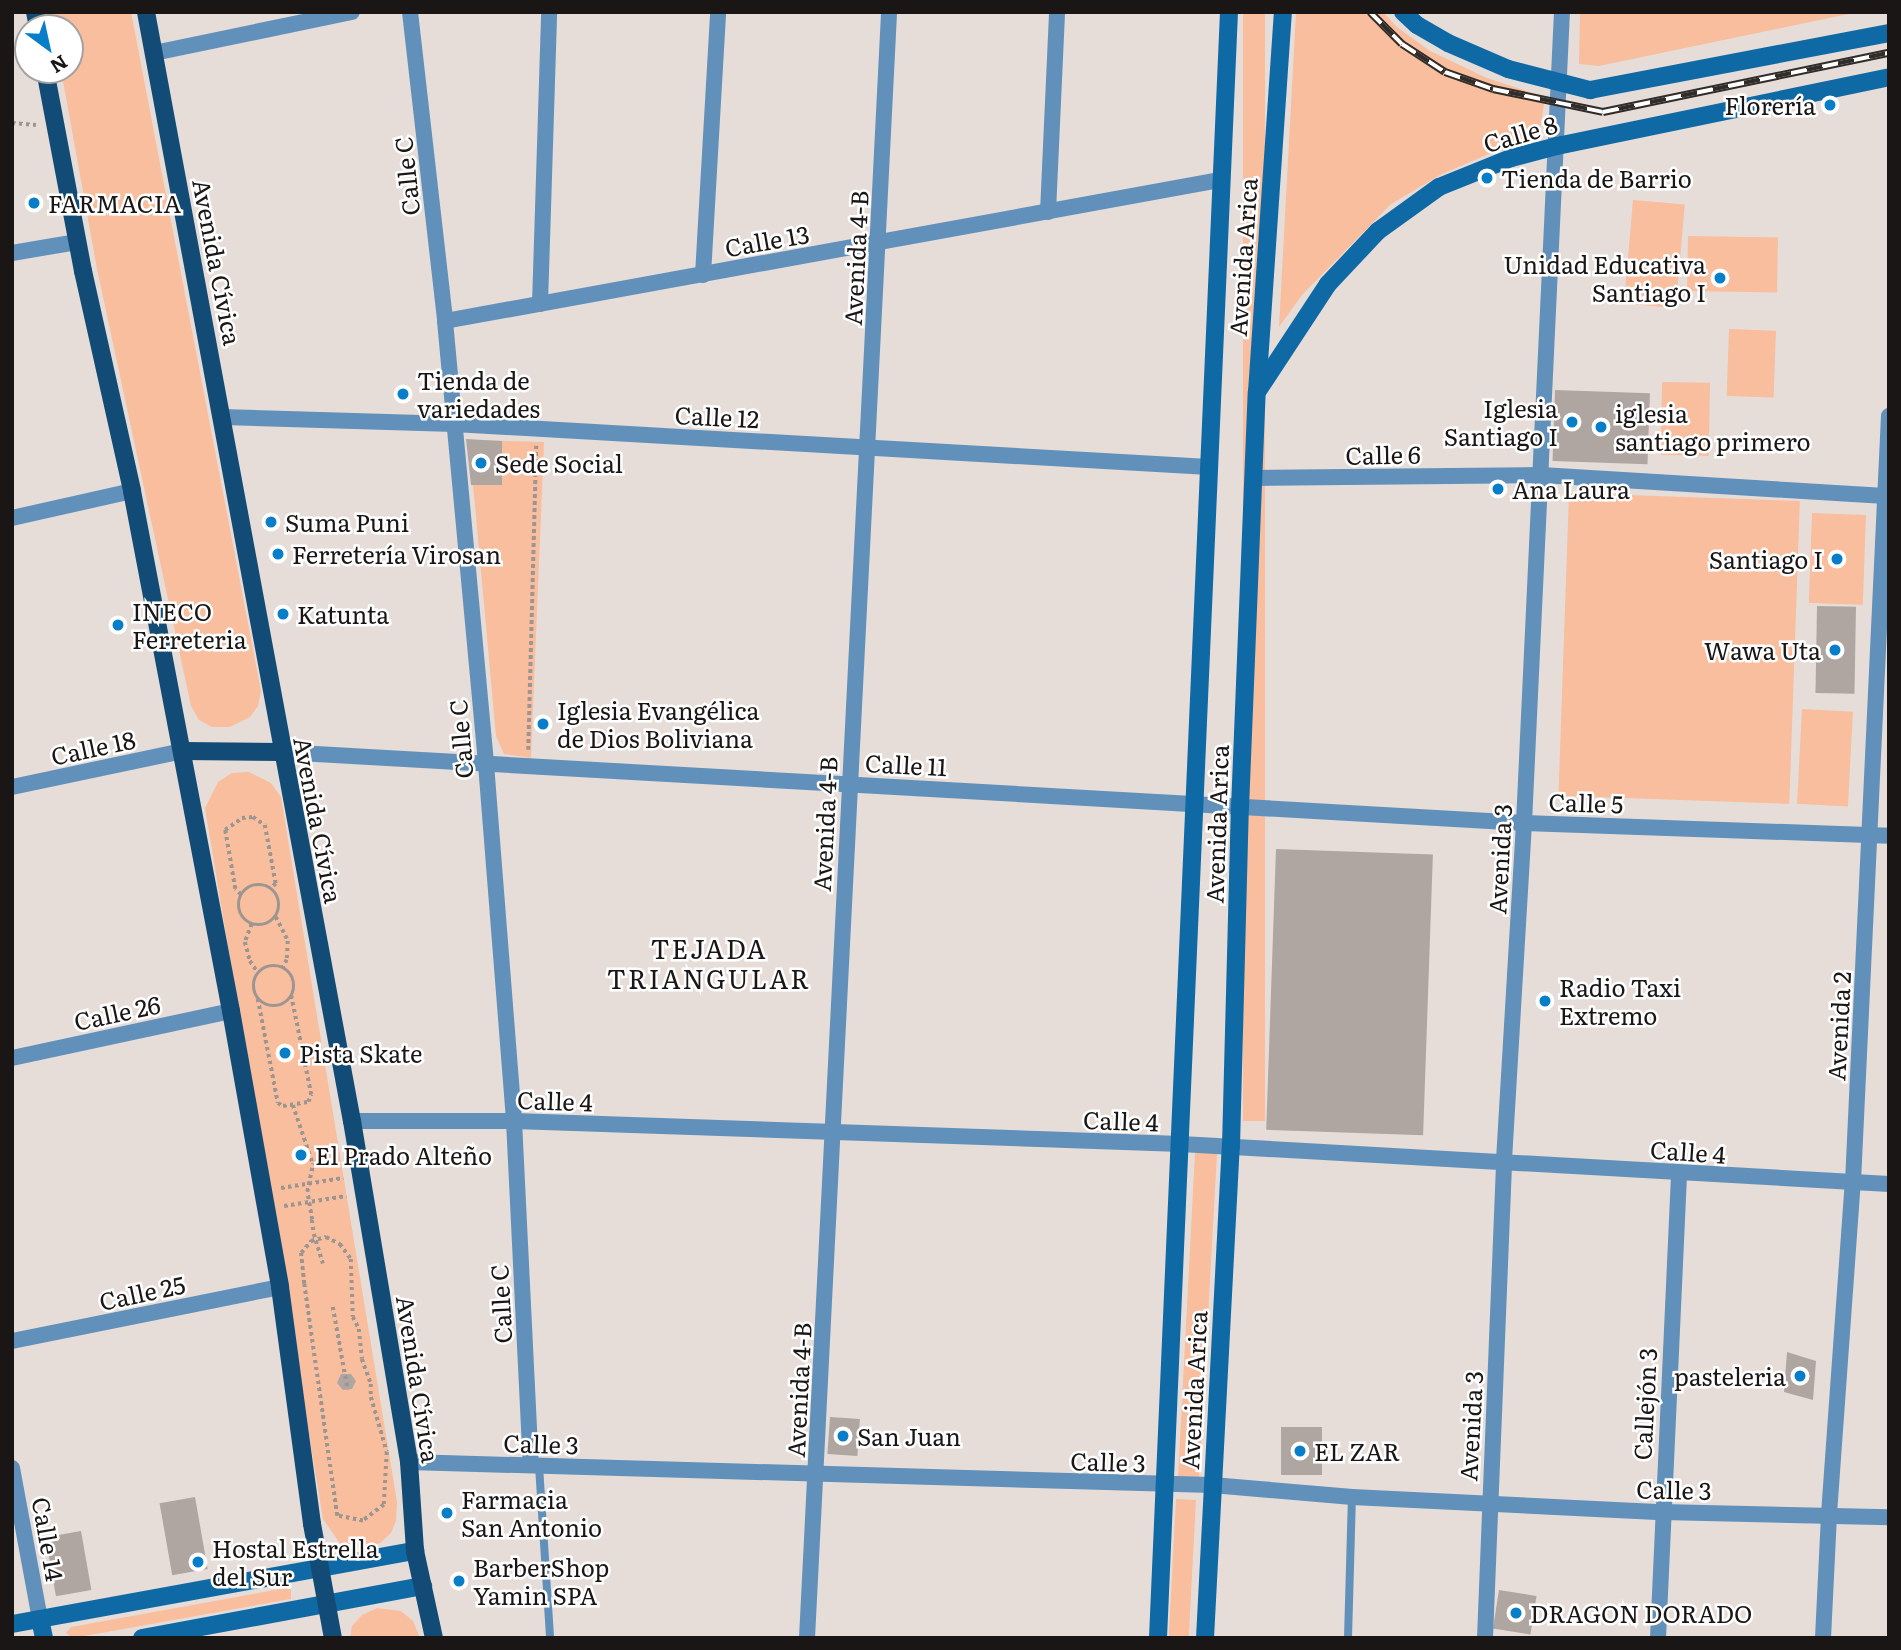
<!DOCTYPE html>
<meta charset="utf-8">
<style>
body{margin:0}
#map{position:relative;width:1901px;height:1650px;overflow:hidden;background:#e7ddd8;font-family:Literata,serif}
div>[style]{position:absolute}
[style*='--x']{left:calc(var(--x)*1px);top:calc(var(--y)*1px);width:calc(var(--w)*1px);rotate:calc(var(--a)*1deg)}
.green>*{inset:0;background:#f8be9e;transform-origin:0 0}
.building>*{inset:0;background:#afa6a2;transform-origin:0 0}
.path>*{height:3.5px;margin-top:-1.75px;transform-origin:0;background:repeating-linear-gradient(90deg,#9c9591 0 3.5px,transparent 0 7px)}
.path>.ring{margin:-1.75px;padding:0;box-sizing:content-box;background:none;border:3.5px solid #9c9591;border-radius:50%}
.lane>*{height:8px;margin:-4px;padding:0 4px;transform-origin:4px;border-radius:4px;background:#6191ba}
.street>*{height:16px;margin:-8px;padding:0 8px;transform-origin:8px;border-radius:8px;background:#6191ba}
.secondary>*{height:18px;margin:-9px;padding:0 9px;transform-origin:9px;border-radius:9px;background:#0f69a5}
.primary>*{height:18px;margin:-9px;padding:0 9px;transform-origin:9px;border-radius:9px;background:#124c76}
.rail>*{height:8px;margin-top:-4px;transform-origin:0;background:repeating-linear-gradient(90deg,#fff 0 16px,#2f2c2a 0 32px);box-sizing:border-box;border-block:2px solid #2f2c2a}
.path-bridge>*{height:3.5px;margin-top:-1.75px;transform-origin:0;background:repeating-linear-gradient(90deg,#9c9591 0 3.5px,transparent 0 7px)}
.dots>*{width:19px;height:19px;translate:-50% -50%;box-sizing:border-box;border:4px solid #fff;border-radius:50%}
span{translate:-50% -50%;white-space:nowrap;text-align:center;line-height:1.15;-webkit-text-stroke:5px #fff;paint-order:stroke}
.poi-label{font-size:24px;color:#191615}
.right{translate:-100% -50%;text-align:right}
.left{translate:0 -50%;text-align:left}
.street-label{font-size:24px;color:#191615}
.neighbourhood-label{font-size:26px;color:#191615;letter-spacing:2px}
.frame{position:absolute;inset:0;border:14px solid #191615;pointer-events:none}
.north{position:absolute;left:14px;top:14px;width:70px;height:70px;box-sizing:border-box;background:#fff;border:2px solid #a3a2a1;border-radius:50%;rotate:147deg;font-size:19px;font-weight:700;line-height:28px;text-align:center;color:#191615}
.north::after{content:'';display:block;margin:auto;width:24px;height:32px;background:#077ec7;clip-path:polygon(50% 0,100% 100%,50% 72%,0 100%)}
</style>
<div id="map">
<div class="green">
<div style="clip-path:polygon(50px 12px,131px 12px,261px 691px,258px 706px,250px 717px,230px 727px,212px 727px,199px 720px,191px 706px,97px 269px,61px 70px,70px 70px,70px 28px,53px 28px)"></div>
<div style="left:1243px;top:12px;width:22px;height:1109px"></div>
<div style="clip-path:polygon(1296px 12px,1383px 12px,1397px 27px,1430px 51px,1487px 78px,1545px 97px,1539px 138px,1489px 154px,1442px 174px,1391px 204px,1302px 295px,1279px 327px)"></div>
<div style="clip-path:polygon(1580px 12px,1858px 12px,1599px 66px,1579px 64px)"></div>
<div style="left:1633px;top:200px;width:52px;height:104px;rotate:5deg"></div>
<div style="left:1688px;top:236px;width:90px;height:55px;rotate:1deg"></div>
<div style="left:1729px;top:329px;width:47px;height:67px;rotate:2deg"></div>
<div style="left:1662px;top:382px;width:48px;height:73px;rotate:1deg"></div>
<div style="clip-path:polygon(469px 440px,544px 442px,531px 758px,504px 754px,496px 736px)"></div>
<div style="left:1569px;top:493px;width:231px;height:303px;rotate:2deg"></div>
<div style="left:1812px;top:513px;width:54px;height:90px;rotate:2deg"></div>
<div style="left:1802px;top:709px;width:51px;height:95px;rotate:3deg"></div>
<div style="clip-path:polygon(249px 772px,271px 783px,281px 797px,397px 1502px,396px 1521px,391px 1533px,380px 1543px,368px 1547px,356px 1549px,341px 1545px,323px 1519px,205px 808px,218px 782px,232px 773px)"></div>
<div style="clip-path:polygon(1205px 1145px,1217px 1154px,1199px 1479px,1178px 1478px,1195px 1153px)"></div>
<div style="left:1176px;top:1499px;width:20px;height:139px;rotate:3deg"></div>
<div style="clip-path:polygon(286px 1588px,291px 1589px,291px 1599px,73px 1638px,66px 1633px,71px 1627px)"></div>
<div style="clip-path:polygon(377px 1608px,401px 1611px,413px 1621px,420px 1638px,350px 1638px,352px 1626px,362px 1615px)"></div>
</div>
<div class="building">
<div style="left:1555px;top:390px;width:95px;height:71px;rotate:2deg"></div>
<div style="clip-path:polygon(466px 439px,502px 441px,502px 485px,471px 485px)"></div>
<div style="left:1817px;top:606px;width:39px;height:87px;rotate:1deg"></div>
<div style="left:1276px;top:849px;width:157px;height:281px;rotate:2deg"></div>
<div style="clip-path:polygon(1787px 1352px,1816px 1361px,1813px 1400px,1784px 1392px)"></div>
<div style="clip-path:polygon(341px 1374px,351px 1374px,356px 1381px,352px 1389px,343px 1390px,337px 1383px)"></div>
<div style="left:830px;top:1417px;width:30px;height:37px;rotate:4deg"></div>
<div style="left:1281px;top:1427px;width:41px;height:48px"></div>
<div style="left:195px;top:1497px;width:73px;height:36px;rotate:80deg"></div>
<div style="left:81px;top:1531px;width:60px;height:36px;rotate:80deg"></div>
<div style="left:1499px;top:1590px;width:38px;height:39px;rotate:9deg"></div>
</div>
<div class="path">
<div style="--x:20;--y:37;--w:31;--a:79"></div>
<div style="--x:12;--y:123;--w:24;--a:5"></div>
<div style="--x:528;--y:750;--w:304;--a:-88.5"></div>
<div class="ring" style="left:239px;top:885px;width:36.5px;height:36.5px"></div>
<div style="--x:241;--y:895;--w:8;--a:-135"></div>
<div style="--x:235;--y:889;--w:60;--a:-99.6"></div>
<div style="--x:225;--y:830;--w:21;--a:-35"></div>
<div style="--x:242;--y:818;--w:11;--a:-5"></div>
<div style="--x:253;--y:817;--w:14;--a:34"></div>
<div style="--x:265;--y:825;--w:60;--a:79.4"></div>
<div style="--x:276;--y:884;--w:6;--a:141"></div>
<div style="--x:276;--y:917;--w:27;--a:63"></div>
<div style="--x:288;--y:941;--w:19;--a:93"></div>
<div style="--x:287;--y:960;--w:9;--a:117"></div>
<div style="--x:252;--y:924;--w:19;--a:111"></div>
<div style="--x:245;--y:942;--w:20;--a:75"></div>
<div style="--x:250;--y:961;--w:14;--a:56"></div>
<div class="ring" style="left:254px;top:966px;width:36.5px;height:36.5px"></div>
<div style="--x:258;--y:999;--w:106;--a:79.1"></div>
<div style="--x:278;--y:1103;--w:6;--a:31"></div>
<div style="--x:283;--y:1106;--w:25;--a:-9"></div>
<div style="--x:308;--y:1102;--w:8;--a:-67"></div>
<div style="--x:311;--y:1095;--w:101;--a:-101.4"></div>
<div style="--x:293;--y:1105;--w:62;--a:71.3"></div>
<div style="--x:281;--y:1188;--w:63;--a:-9.2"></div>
<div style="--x:284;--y:1206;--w:63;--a:-9.2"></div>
<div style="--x:312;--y:1220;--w:14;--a:82"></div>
<div style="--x:326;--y:1237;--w:16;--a:27"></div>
<div style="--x:340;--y:1244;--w:19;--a:54"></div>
<div style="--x:351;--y:1259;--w:58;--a:88"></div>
<div style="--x:353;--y:1317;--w:13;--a:63"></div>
<div style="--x:359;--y:1329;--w:30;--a:84"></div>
<div style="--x:362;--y:1359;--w:27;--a:70"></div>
<div style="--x:371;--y:1384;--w:13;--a:90"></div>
<div style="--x:371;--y:1397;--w:57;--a:73.8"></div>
<div style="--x:387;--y:1452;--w:53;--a:93.2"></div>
<div style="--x:384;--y:1505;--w:26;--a:143"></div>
<div style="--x:363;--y:1521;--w:26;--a:-169"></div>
<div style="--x:337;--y:1516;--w:234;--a:-98.1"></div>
<div style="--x:304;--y:1284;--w:31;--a:-96"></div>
<div style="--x:301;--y:1253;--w:16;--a:-50"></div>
<div style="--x:311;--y:1241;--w:16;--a:-15"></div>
<div style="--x:333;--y:1307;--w:84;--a:79.8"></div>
</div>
<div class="lane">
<div style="--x:539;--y:1466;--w:172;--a:86.3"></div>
<div style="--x:1348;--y:1638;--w:141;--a:-88.4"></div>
</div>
<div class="street">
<div style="--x:410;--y:12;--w:311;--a:83.5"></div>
<div style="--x:445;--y:321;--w:445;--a:84.7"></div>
<div style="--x:486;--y:764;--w:358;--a:85.5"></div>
<div style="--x:514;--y:1121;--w:344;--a:87.2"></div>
<div style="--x:154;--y:53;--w:202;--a:-11.7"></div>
<div style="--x:1048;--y:212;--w:200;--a:-87.4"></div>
<div style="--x:12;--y:253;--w:66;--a:-9.6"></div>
<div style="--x:703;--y:275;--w:263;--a:-86.7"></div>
<div style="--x:540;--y:304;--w:292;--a:-88.2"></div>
<div style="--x:445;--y:321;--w:788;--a:-10.31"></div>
<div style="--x:222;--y:417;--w:232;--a:1.7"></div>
<div style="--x:454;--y:424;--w:756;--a:3.26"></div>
<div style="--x:1254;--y:478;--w:287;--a:-0.6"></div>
<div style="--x:1541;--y:475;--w:349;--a:3.5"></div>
<div style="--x:12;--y:518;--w:123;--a:-12.7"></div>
<div style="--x:281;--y:752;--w:1245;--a:3.27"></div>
<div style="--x:1524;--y:823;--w:365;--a:2"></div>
<div style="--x:12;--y:787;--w:175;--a:-11.9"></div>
<div style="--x:12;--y:1058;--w:224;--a:-12.1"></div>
<div style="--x:352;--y:1121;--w:162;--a:0"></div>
<div style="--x:514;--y:1121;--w:667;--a:1.97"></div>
<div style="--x:1181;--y:1144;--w:709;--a:3.23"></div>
<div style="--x:12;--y:1341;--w:273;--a:-11.4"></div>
<div style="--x:409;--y:1462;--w:803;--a:1.64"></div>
<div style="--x:1212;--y:1485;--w:141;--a:4.9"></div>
<div style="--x:1352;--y:1497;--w:310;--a:2.8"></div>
<div style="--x:1662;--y:1512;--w:227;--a:1.3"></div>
<div style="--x:12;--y:1468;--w:154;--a:79.5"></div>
<div style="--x:807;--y:1638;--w:1628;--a:-87.11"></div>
<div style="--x:1485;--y:1638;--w:478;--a:-87.7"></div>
<div style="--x:1504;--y:1160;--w:338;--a:-86.6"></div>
<div style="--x:1524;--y:823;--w:812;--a:-87.32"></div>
<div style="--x:1658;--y:1638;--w:464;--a:-87.4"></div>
<div style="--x:1823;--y:1638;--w:124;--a:-87.2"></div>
<div style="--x:1829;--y:1514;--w:333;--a:-85.9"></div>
<div style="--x:1853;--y:1182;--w:767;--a:-87.31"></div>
</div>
<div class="secondary">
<div style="--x:1403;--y:12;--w:19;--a:43"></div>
<div style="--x:1417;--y:25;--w:36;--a:30"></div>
<div style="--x:1448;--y:43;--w:65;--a:23.4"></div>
<div style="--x:1508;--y:69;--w:85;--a:14.4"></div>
<div style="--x:1590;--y:90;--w:304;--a:-10.8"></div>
<div style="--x:1259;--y:389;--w:126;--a:-56.7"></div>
<div style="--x:1328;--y:284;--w:73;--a:-46.7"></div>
<div style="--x:1378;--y:231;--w:75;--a:-35.8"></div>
<div style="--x:1439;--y:187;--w:78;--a:-21.9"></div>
<div style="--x:1511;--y:158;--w:48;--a:-14.6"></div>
<div style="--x:1557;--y:146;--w:339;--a:-11.7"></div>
<div style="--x:40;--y:1619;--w:19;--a:78"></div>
<div style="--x:12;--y:1624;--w:410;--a:-10.3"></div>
<div style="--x:142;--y:1638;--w:286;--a:-10.5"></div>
<div style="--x:1158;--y:1638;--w:1628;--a:-87.5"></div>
<div style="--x:1205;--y:1638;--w:493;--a:-87"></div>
<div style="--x:1231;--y:1146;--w:338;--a:-88.5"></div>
<div style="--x:1240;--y:808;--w:416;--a:-87.7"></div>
<div style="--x:1257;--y:392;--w:381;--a:-86.1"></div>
</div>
<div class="primary">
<div style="--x:35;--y:12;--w:16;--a:79"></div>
<div style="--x:146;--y:12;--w:1128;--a:79.48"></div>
<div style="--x:352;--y:1121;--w:346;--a:80.5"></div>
<div style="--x:409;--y:1462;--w:89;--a:86.1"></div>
<div style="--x:415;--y:1551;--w:89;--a:77.7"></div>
<div style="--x:45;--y:70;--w:205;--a:79.3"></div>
<div style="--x:83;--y:271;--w:225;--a:77.4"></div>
<div style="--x:132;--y:491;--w:529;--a:79.22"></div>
<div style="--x:231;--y:1011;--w:280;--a:79.9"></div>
<div style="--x:280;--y:1287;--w:239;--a:82.3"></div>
<div style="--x:312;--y:1524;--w:116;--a:79.6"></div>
<div style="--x:183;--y:751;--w:98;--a:0.6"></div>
</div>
<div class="rail">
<div style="--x:1370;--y:12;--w:45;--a:45"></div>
<div style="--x:1402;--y:44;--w:51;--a:33.1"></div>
<div style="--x:1445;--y:72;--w:51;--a:19.5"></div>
<div style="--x:1493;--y:89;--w:112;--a:11.8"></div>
<div style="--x:1603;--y:112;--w:292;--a:-11.7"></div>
</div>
<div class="path-bridge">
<div style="--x:312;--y:1220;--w:28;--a:-100"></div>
<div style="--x:307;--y:1192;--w:29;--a:-78"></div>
<div style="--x:314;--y:1234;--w:31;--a:73"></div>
</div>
<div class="dots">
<div style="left:1830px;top:105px;background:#077ec7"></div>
<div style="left:1487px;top:178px;background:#077ec7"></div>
<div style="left:34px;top:203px;background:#077ec7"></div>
<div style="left:1720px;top:278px;background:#077ec7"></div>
<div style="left:403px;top:394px;background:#077ec7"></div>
<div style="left:1572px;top:422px;background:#077ec7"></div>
<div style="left:1601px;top:427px;background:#077ec7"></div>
<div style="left:481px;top:463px;background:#077ec7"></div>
<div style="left:1498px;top:489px;background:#077ec7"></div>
<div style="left:271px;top:522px;background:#077ec7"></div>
<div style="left:278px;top:554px;background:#077ec7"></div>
<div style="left:1837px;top:559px;background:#077ec7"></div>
<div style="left:283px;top:614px;background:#077ec7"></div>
<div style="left:118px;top:625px;background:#077ec7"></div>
<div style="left:1835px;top:650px;background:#077ec7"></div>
<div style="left:543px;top:724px;background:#077ec7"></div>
<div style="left:1545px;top:1001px;background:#077ec7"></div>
<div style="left:285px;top:1053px;background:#077ec7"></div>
<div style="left:301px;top:1155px;background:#077ec7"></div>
<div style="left:1800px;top:1376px;background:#077ec7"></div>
<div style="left:843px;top:1436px;background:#077ec7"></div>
<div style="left:1300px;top:1451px;background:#077ec7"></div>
<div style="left:447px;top:1513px;background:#077ec7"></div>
<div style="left:198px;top:1562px;background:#077ec7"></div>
<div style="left:459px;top:1581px;background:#077ec7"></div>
<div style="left:1516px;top:1613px;background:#077ec7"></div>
</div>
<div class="poi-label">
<span class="right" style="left:1816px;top:105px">Florería</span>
<span class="left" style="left:1501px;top:178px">Tienda de Barrio</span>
<span class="left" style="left:48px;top:203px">FARMACIA</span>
<span class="right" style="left:1706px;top:278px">Unidad Educativa<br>Santiago I</span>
<span class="left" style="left:417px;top:394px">Tienda de<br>variedades</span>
<span class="right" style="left:1558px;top:422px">Iglesia<br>Santiago I</span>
<span class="left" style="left:1615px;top:427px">iglesia<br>santiago primero</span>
<span class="left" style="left:495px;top:463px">Sede Social</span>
<span class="left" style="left:1512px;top:489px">Ana Laura</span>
<span class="left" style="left:285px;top:522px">Suma Puni</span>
<span class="left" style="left:292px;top:554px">Ferretería Virosan</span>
<span class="right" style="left:1823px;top:559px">Santiago I</span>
<span class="left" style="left:132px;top:625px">INECO<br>Ferreteria</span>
<span class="left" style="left:297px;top:614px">Katunta</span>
<span class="right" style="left:1821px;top:650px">Wawa Uta</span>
<span class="left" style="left:557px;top:724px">Iglesia Evangélica<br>de Dios Boliviana</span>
<span class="left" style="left:1559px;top:1001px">Radio Taxi<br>Extremo</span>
<span class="left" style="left:299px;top:1053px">Pista Skate</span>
<span class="left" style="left:315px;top:1155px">El Prado Alteño</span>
<span class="right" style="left:1786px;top:1376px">pasteleria</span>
<span class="left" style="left:857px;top:1436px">San Juan</span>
<span class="left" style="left:1314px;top:1451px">EL ZAR</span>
<span class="left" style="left:461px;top:1513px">Farmacia<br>San Antonio</span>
<span class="left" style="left:212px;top:1562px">Hostal Estrella<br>del Sur</span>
<span class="left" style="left:473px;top:1581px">BarberShop<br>Yamin SPA</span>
<span class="left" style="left:1530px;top:1613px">DRAGON DORADO</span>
</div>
<div class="street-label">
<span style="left:1520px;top:133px;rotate:-16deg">Calle 8</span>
<span style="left:406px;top:176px;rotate:-96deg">Calle C</span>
<span style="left:767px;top:240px;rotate:-10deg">Calle 13</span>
<span style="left:1242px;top:257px;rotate:-86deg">Avenida Arica</span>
<span style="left:855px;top:258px;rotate:-87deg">Avenida 4-B</span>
<span style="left:218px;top:262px;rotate:79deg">Avenida Cívica</span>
<span style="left:717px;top:416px;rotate:3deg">Calle 12</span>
<span style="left:1383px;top:454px;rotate:-1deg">Calle 6</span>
<span style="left:460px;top:739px;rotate:-95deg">Calle C</span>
<span style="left:93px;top:747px;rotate:-12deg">Calle 18</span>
<span style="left:906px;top:764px;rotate:3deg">Calle 11</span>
<span style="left:1586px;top:802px;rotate:2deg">Calle 5</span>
<span style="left:319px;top:820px;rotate:79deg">Avenida Cívica</span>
<span style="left:824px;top:824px;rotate:-87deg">Avenida 4-B</span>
<span style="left:1216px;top:824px;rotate:-88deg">Avenida Arica</span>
<span style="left:1499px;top:859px;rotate:-87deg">Avenida 3</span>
<span style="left:117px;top:1012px;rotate:-12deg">Calle 26</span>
<span style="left:1838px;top:1026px;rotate:-87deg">Avenida 2</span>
<span style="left:555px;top:1100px;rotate:2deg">Calle 4</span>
<span style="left:1121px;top:1120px;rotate:2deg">Calle 4</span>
<span style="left:1688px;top:1151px;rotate:4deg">Calle 4</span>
<span style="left:142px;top:1292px;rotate:-12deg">Calle 25</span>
<span style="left:500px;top:1304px;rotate:-93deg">Calle C</span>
<span style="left:419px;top:1379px;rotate:81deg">Avenida Cívica</span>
<span style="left:798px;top:1390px;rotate:-87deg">Avenida 4-B</span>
<span style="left:1193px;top:1390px;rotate:-87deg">Avenida Arica</span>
<span style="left:1644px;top:1404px;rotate:-87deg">Callejón 3</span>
<span style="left:1470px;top:1426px;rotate:-87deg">Avenida 3</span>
<span style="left:541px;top:1443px;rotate:2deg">Calle 3</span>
<span style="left:1108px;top:1461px;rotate:2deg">Calle 3</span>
<span style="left:1674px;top:1489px;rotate:1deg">Calle 3</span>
<span style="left:49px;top:1539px;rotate:80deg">Calle 14</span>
</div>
<div class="neighbourhood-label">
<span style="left:709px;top:963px">TEJADA<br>TRIANGULAR</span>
</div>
<div class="frame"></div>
<div class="north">N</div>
</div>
